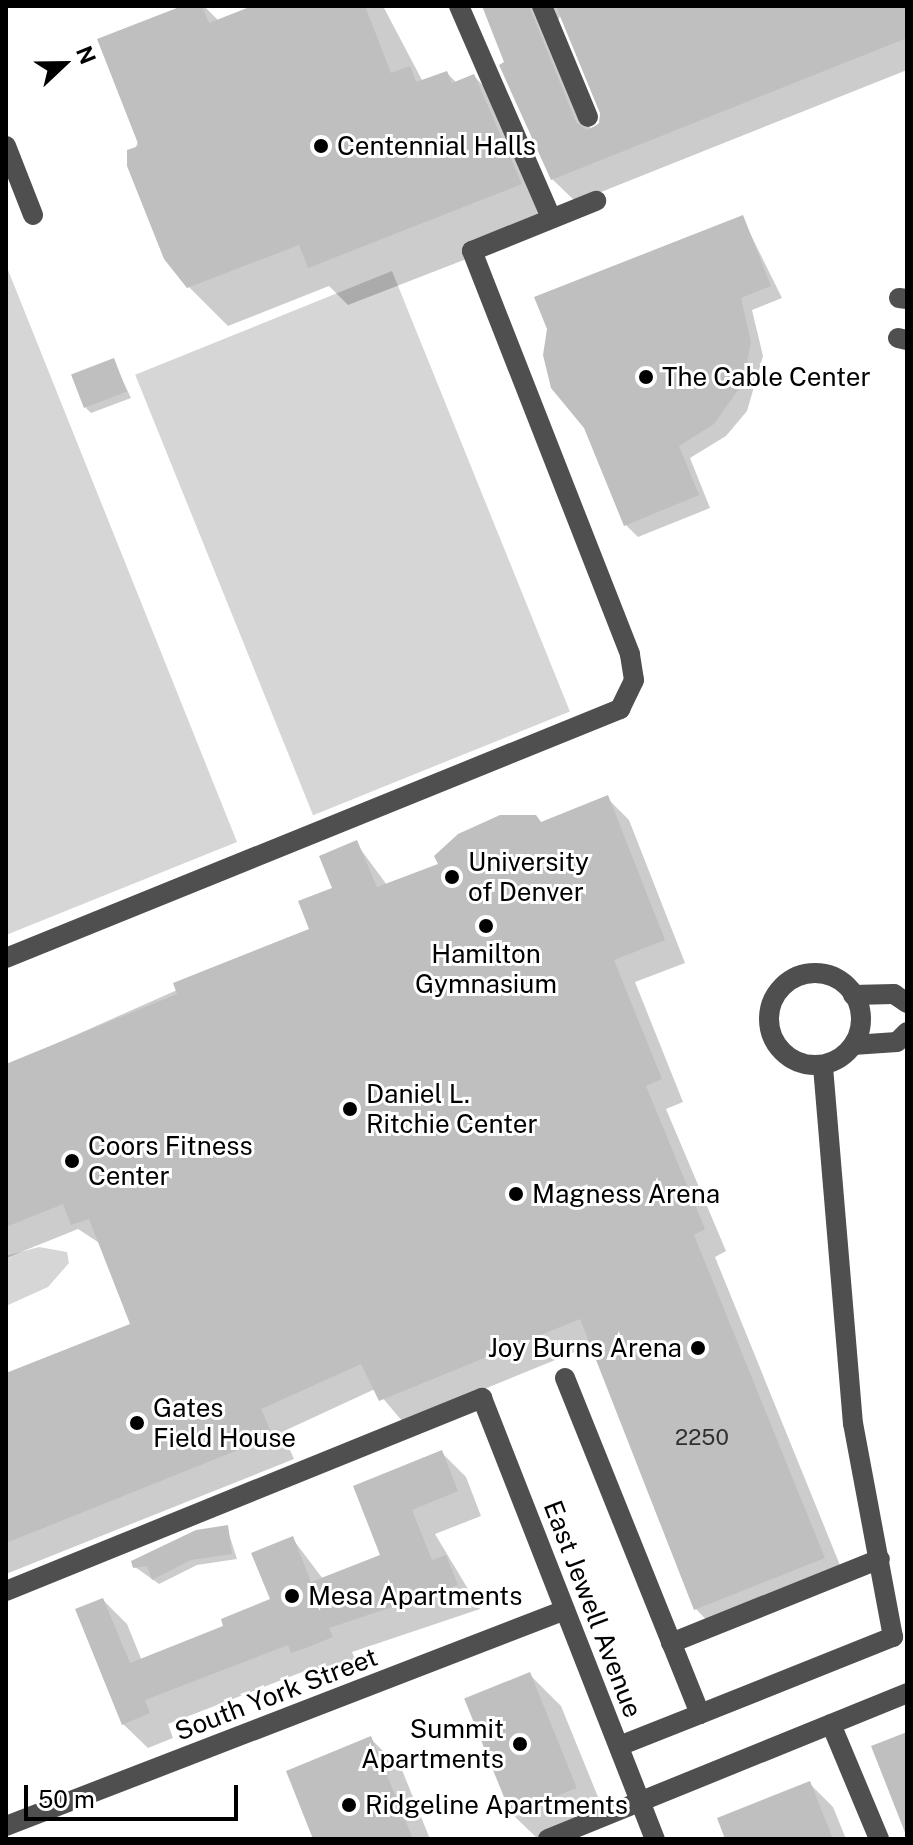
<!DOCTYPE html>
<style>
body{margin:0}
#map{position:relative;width:913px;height:1845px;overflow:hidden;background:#fff;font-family:"Public Sans",sans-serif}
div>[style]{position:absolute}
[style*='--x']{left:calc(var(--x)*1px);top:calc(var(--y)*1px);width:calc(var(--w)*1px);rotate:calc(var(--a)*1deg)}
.green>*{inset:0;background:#d6d6d6;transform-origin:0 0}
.shadow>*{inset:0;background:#0003}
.building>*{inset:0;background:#bfbfbf;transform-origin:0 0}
.minor>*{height:20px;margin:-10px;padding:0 10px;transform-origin:10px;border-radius:10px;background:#4f4f4f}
.minor>.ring{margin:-10px;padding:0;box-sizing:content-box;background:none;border:20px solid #4f4f4f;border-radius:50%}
.dots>*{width:22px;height:22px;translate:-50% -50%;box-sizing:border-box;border:4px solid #fff;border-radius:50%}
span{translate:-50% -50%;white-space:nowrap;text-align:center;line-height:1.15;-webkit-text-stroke:6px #fff;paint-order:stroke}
.number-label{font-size:22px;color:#303030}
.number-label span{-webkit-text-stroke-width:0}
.poi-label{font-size:26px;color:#000}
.left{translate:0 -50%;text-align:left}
.right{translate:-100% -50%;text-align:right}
.street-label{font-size:26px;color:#000}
.frame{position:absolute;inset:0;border:8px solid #000;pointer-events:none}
.north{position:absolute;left:24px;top:24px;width:80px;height:80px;-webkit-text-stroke:6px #fff;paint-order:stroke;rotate:68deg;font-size:22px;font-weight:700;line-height:32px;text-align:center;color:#000}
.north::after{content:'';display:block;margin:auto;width:28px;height:36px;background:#000;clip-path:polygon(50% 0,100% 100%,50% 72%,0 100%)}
.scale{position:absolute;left:24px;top:1785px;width:214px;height:36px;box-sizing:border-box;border:4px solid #000;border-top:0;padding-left:10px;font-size:24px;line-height:28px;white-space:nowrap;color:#000;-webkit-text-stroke:6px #fff;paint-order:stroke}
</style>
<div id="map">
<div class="green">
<div style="clip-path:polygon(6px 265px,237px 842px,6px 935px)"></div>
<div style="left:392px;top:271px;width:475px;height:277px;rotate:68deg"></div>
<div style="clip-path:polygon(39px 1247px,67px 1252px,69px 1263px,48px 1287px,6px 1306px,6px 1256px)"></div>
</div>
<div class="shadow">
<div style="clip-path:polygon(187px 6px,204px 6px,219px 21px,262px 6px,383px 6px,423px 82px,447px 73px,457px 83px,474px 76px,512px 115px,559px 223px,348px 305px,329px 286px,228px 326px,189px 287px,129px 166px)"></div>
<div style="clip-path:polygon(evenodd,484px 6px,907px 6px,907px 70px,576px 202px,552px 179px,484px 6px,560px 16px,603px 120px,591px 129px,552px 35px,560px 16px)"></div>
<div style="clip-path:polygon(742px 217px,782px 298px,752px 310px,763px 356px,747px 411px,726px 436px,690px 458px,710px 508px,638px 537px,626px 525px)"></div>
<div style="clip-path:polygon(113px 360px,131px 398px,91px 413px,86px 408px)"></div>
<div style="clip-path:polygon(607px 798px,629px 820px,685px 963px,635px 982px,683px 1102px,666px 1109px,726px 1251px,715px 1257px,846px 1580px,718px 1632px,696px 1609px,592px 1345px,403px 1422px,375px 1389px,282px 1432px,294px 1459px,6px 1574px,6px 1375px,133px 1325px,101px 1244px,78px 1229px,6px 1258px,6px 1066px,312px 930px,356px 843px,387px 885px)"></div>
<div style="clip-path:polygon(442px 1453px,466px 1477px,481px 1516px,435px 1534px,480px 1609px,352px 1652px,356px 1661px,331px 1671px,317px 1676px,310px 1669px,168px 1724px,173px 1738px,148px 1748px,123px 1724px,103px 1600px,127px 1624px,142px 1661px,226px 1627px,272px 1600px,292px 1538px,323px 1579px,383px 1556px)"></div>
<div style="clip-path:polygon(227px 1528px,237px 1559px,197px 1565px,159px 1584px,135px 1567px)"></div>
<div style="clip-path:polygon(530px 1675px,561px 1706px,607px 1819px,558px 1839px,538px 1839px,512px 1814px)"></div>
<div style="clip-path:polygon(370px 1738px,402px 1770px,430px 1839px,315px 1839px)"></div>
<div style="clip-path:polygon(809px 1783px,833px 1807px,846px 1839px,727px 1839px)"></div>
</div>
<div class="building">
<div style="clip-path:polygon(182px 6px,202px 6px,209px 23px,252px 6px,365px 6px,391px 73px,410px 66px,416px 82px,447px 71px,452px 83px,474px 74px,522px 184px,308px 268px,299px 245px,187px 288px,164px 259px,127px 166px,127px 150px,139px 146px,97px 39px)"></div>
<div style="clip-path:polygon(482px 6px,529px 6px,576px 122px,587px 130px,599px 124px,600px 113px,556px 6px,907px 6px,907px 38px,551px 180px,499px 65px,504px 62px)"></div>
<div style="clip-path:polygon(743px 215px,771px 286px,741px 298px,751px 342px,743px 383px,714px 424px,679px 446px,699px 495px,624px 526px,584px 428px,551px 388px,543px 355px,547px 329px,534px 297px)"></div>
<div style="left:114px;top:358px;width:36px;height:46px;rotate:69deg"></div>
<div style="clip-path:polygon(608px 795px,665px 940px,614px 960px,662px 1079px,646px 1086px,705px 1229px,694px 1235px,825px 1558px,694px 1610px,580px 1319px,379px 1401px,361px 1364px,261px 1409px,273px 1436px,6px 1543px,6px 1373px,130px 1324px,89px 1219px,71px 1225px,63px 1204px,6px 1227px,6px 1064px,177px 994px,173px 983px,309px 929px,298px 901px,332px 888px,319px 856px,357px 840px,377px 887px,438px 864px,434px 856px,458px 834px,500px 815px,536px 815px,541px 822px)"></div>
<div style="clip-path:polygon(442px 1450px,458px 1491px,412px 1510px,432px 1560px,446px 1555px,458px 1585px,329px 1628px,333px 1637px,306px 1648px,291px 1653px,288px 1645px,145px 1700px,150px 1713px,122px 1725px,75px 1609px,103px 1598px,130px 1663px,223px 1626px,221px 1619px,270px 1599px,251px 1553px,293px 1536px,311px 1582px,380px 1555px,353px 1486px)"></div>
<div style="clip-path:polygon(228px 1525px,232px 1554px,191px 1560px,152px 1580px,147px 1566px,133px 1568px,131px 1561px,196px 1530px)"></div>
<div style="left:530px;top:1672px;width:125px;height:71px;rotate:68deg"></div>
<div style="clip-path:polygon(907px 1732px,907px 1834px,906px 1835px,871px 1746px)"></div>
<div style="clip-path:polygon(371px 1736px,413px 1839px,313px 1839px,286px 1771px)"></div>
<div style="clip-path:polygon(810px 1781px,833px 1839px,725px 1839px,717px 1818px)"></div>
</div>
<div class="minor">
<div style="--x:459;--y:6;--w:231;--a:66.5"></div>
<div style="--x:542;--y:6;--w:120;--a:67.5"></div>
<div style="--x:6;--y:146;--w:74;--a:68.6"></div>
<div style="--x:899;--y:298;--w:8;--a:7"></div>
<div style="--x:898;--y:338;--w:9;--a:13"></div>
<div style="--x:6;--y:958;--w:663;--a:-22.07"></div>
<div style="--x:620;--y:709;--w:32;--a:-64"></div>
<div style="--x:634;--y:680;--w:26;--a:-99"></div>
<div style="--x:630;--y:654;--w:433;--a:-111.4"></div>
<div style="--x:472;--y:251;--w:134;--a:-22"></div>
<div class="ring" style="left:769px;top:973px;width:72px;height:72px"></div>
<div style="--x:853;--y:995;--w:41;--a:-1.4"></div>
<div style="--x:894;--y:994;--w:16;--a:35"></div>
<div style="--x:853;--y:1045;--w:44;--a:-3.9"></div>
<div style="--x:897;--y:1042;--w:14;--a:-45"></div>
<div style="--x:565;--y:1378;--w:362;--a:68.1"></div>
<div style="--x:700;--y:1714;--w:87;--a:158.4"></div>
<div style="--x:6;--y:1591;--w:514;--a:-22.07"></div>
<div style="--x:482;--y:1398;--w:474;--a:68.6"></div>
<div style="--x:671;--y:1643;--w:225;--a:-21.9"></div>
<div style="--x:700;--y:1714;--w:208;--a:-21.8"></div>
<div style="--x:893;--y:1637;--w:217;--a:-100.6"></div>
<div style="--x:853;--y:1424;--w:360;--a:-94.8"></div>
<div style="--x:831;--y:1724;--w:125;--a:67.3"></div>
<div style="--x:6;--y:1826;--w:599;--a:-21.13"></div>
<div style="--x:548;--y:1839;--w:388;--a:-22.1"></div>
</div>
<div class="dots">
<div style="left:321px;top:146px;background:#000"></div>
<div style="left:646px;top:377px;background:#000"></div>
<div style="left:452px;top:877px;background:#000"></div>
<div style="left:486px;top:926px;background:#000"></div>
<div style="left:350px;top:1109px;background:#000"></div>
<div style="left:72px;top:1161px;background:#000"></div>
<div style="left:516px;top:1194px;background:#000"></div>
<div style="left:698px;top:1348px;background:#000"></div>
<div style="left:137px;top:1423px;background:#000"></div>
<div style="left:292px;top:1596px;background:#000"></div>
<div style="left:520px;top:1744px;background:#000"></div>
<div style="left:349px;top:1805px;background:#000"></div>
</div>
<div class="number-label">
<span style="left:702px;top:1438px">2250</span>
</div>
<div class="poi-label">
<span class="left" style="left:337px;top:146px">Centennial Halls</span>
<span class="left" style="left:662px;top:377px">The Cable Center</span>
<span class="left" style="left:468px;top:877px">University<br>of Denver</span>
<span style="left:486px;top:969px">Hamilton<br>Gymnasium</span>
<span class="left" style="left:366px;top:1109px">Daniel L.<br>Ritchie Center</span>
<span class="left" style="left:88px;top:1161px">Coors Fitness<br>Center</span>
<span class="left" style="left:532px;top:1194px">Magness Arena</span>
<span class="right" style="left:682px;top:1348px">Joy Burns Arena</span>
<span class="left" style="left:153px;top:1423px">Gates<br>Field House</span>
<span class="left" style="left:308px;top:1596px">Mesa Apartments</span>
<span class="right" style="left:504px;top:1744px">Summit<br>Apartments</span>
<span class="left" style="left:365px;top:1805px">Ridgeline Apartments</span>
</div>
<div class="street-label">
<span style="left:593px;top:1609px;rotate:69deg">East Jewell Avenue</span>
<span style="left:276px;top:1694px;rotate:-21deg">South York Street</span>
</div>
<div class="frame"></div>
<div class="north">N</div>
<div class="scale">50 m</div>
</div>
